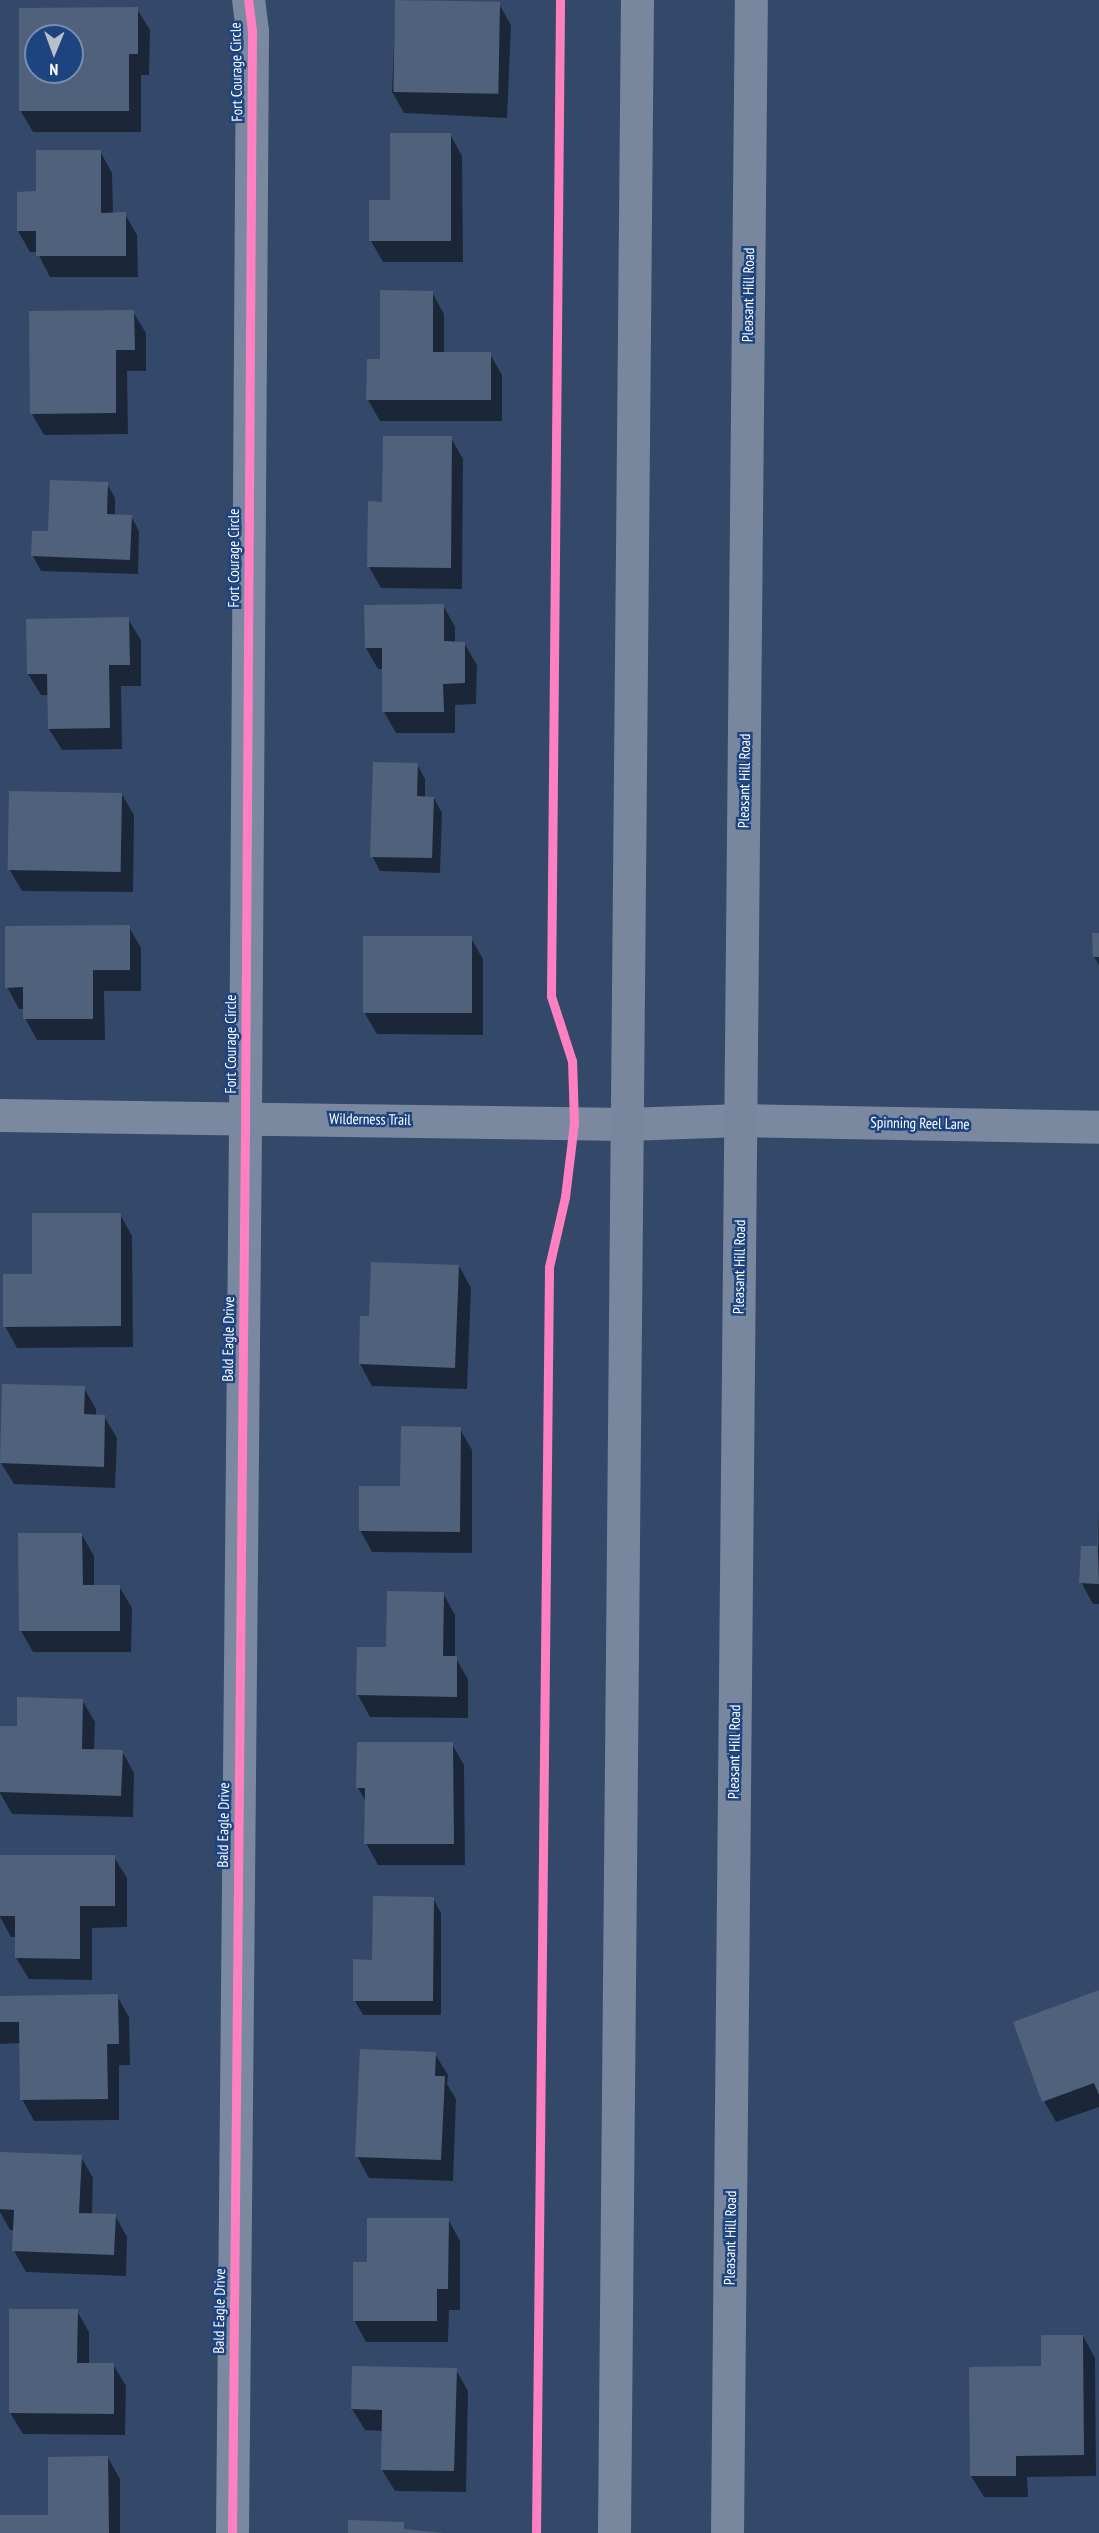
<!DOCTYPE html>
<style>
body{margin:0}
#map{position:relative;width:1099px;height:2533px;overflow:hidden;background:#34496a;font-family:"PT Sans Narrow",sans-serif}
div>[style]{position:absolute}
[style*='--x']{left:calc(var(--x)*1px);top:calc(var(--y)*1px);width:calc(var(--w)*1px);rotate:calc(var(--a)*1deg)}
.shadow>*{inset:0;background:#0007}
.building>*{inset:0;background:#50617c;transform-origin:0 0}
.minor>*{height:33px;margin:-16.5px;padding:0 16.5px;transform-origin:16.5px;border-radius:16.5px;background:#7a89a0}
.primary>*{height:33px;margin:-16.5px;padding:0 16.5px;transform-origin:16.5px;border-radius:16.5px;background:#78879e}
.cycleway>*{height:9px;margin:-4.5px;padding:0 4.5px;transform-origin:4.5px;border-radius:4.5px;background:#ff80c0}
span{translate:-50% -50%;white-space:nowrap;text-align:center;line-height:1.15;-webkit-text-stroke:5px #1e4480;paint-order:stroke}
.street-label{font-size:15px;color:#fff}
.north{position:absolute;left:24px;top:24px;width:60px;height:60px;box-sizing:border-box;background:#1e4480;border:2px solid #788fb3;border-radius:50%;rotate:181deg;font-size:16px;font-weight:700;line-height:24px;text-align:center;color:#fff}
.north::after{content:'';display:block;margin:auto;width:21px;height:27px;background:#b8bfcb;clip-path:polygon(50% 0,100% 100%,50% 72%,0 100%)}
</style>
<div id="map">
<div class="shadow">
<div style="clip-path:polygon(396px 0,499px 4px,511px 25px,507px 118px,404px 113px,392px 92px)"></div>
<div style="clip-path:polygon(evenodd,137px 9px,150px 30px,149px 75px,141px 75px,141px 132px,33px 132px,20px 110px,20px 10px,137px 9px,36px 36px,72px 36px,72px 72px,36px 72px,36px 36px)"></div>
<div style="clip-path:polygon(450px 134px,462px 156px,463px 262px,383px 262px,371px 241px,392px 201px)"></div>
<div style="clip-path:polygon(100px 151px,112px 173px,113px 214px,125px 214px,137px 235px,138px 277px,50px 277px,37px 252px,30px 252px,18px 231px)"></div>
<div style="clip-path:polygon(432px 292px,444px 314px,444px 353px,490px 354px,502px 375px,502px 421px,380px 421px,368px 400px,382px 360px)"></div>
<div style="clip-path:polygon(133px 312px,146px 333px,146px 371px,127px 371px,128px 434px,44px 435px,32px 414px)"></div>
<div style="clip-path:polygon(451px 438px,463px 459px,462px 589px,381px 588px,369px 567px,384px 503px)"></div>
<div style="clip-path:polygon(107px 484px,115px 498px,115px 515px,131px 516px,139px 531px,138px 574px,41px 571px,33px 556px,33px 533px,50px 533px)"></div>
<div style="clip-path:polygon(443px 605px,455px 627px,455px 643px,464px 643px,477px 665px,476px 704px,455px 705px,455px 733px,396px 733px,384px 712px,383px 669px,378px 669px,366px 648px)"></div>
<div style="clip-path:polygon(128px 619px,141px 640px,141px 686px,121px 686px,122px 749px,62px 750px,49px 729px,49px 695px,41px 695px,28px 674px)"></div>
<div style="clip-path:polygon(417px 764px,425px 779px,425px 798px,434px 798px,442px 813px,440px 873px,380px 871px,372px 856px)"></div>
<div style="clip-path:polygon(121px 793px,134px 815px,133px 892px,22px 891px,9px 869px)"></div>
<div style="clip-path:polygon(129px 927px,141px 948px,141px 991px,104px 991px,105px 1040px,37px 1040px,25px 1018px,25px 1009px,19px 1009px,7px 987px)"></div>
<div style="clip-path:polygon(1099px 934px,1099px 965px,1094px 957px)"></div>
<div style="clip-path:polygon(471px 938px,483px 959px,483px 1035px,377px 1034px,364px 1012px)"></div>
<div style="clip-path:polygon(120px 1214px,132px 1236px,133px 1347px,17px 1348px,5px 1326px,33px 1276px)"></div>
<div style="clip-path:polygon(459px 1266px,471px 1288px,467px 1389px,372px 1386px,360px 1364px,361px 1317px,370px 1317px)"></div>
<div style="clip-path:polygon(84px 1388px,96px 1409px,96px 1416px,104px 1416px,117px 1438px,115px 1488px,14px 1484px,1px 1463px)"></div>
<div style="clip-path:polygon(460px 1429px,472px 1450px,472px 1553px,372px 1552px,360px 1530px)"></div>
<div style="clip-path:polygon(1099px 1512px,1099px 1620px,1099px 1604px,1093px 1604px,1081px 1582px,1082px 1547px,1098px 1548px)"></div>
<div style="clip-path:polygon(82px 1535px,94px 1556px,94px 1587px,119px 1586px,132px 1608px,131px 1652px,33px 1652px,21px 1631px)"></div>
<div style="clip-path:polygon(443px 1593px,455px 1615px,455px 1657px,468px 1679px,468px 1718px,370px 1717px,358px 1695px,358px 1648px,388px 1649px)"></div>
<div style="clip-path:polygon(82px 1700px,95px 1722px,94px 1751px,122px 1751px,134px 1773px,133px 1817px,12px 1814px,0 1793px,0 1761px,18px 1728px)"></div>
<div style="clip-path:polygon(452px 1744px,464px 1765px,465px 1865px,378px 1865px,366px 1843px,366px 1802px,358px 1788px)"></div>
<div style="clip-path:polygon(0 1857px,114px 1857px,127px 1878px,127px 1927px,92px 1928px,92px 1980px,29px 1979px,16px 1958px,17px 1937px,11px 1937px,0 1917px)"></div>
<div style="clip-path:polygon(433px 1898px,441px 1913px,441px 2015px,363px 2015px,355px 2001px,374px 1961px)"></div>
<div style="clip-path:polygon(1099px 1992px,1099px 2107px,1056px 2122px,1044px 2101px)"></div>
<div style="clip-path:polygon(117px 1996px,129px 2017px,130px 2065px,119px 2065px,119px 2120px,34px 2121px,22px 2099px,21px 2043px,0 2044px,0 1997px)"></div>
<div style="clip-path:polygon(435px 2054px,448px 2075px,447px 2084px,456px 2099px,453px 2181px,369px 2178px,357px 2156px)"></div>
<div style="clip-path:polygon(81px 2157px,93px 2178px,92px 2215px,115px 2215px,127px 2237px,126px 2276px,26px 2272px,14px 2251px,15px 2230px,10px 2230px,0 2212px,0 2165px)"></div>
<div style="clip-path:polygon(448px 2219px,460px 2241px,460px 2310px,449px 2310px,448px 2342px,366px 2342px,354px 2320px,369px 2264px)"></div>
<div style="clip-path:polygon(77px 2311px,89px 2332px,89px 2364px,113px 2364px,126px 2386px,125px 2435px,23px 2434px,10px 2413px)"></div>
<div style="clip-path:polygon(1083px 2336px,1095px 2358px,1096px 2476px,1027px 2477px,1028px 2497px,984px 2497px,971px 2476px,1043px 2368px)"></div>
<div style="clip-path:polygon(456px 2370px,468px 2391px,466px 2492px,395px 2491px,382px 2470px,383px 2431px,365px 2430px,352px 2409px)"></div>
<div style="clip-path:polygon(108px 2458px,120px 2479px,120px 2533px,0 2533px,0 2517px,50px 2517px)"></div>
</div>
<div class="building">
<div style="left:395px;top:0;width:105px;height:92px;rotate:1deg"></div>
<div style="clip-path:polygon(evenodd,138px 7px,138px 54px,129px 54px,129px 111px,19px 111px,19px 8px,138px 7px,36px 36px,72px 36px,72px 72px,36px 72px,36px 36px)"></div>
<div style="clip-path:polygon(390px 133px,451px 133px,451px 241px,369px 241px,369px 200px,390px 200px)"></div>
<div style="clip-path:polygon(36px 150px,101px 150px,101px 213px,126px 212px,126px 256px,36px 256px,36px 231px,17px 231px,17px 192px,36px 191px)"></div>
<div style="clip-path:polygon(380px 290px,433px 291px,433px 352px,491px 352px,491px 400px,366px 400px,367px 359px,380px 359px)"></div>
<div style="clip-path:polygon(134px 310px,135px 350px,116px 350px,116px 413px,30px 414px,29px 311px)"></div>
<div style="clip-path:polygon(383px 436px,452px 436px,451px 568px,367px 567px,368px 501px,382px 502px)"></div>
<div style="clip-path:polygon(50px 480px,108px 482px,107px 514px,132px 515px,130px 560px,31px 556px,32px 531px,48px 531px)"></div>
<div style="clip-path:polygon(444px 604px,444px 641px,465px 642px,465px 683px,443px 684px,444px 712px,382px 712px,382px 648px,365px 648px,364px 605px)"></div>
<div style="clip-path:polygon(129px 617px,130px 665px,109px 665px,110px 728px,48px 729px,47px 674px,27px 674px,26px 619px)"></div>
<div style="clip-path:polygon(373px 762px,418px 763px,417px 796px,434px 797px,432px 858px,370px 857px)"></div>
<div style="left:9px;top:791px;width:113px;height:79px;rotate:1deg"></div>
<div style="clip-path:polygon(130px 925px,130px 970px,93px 970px,93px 1019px,23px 1019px,23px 987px,5px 988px,5px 926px)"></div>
<div style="clip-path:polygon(1092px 933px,1099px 933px,1099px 957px,1093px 957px)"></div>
<div style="left:363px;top:936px;width:109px;height:77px"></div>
<div style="clip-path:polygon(32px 1213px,121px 1213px,121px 1326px,3px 1327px,3px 1274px,32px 1274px)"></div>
<div style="clip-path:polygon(371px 1262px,459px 1265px,455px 1368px,359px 1364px,360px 1316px,369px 1316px)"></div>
<div style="clip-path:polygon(2px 1384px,85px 1386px,84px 1414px,105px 1415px,104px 1467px,0 1463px)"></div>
<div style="clip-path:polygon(401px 1426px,461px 1427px,460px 1532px,359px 1531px,359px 1486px,400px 1486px)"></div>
<div style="clip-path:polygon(1097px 1522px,1099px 1584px,1079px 1583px,1081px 1546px,1097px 1546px)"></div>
<div style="clip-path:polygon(18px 1533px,82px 1533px,83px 1585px,120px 1585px,120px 1631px,19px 1631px)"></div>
<div style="clip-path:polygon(387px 1591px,444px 1592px,443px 1656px,457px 1656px,457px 1697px,356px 1695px,357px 1647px,386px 1647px)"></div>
<div style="clip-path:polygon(17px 1697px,83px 1699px,82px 1749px,123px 1750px,121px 1796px,0 1792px,0 1726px,17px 1726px)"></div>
<div style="clip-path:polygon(357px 1742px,453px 1742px,454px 1844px,364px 1844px,365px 1788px,356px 1788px)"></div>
<div style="clip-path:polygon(0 1855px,115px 1855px,115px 1906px,80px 1906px,80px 1959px,15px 1958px,15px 1916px,0 1916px)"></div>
<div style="clip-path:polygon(373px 1896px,434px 1897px,433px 2001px,353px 2001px,353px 1959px,372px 1960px)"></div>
<div style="clip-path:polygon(1099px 1990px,1099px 2095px,1094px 2083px,1042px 2102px,1013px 2022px)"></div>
<div style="clip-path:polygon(118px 1994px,119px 2044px,107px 2044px,108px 2099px,20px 2100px,19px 2022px,0 2022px,0 1996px)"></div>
<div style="clip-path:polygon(360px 2049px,436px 2052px,435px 2076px,445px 2076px,441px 2160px,355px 2157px)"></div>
<div style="clip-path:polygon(0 2152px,82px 2155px,79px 2213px,116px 2214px,114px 2255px,12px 2251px,14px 2210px,0 2209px)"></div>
<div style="clip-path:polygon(367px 2218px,449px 2218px,448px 2289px,437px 2289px,437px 2321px,353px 2321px,353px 2262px,367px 2262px)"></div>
<div style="clip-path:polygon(9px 2309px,78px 2309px,77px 2363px,114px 2363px,114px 2414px,9px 2413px)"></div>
<div style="clip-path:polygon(1041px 2335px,1083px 2335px,1084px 2455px,1016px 2456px,1016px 2476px,970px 2476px,969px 2367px,1041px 2366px)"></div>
<div style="clip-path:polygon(352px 2366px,457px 2368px,454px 2471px,381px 2470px,382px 2410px,351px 2409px)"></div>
<div style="clip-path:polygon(108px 2456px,109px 2533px,0 2533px,0 2515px,48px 2515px,48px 2457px)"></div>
<div style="clip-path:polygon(348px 2520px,404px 2522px,404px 2529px,443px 2533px,348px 2533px)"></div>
</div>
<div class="minor">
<div style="--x:0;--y:1115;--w:626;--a:0.82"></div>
<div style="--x:626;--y:1124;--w:115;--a:-2"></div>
<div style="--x:741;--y:1120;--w:358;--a:1.1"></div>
<div style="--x:232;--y:2533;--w:1417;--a:-89.47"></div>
<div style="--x:245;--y:1116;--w:1085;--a:-89.63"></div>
<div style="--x:252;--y:31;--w:31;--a:-97"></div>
</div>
<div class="primary">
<div style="--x:614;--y:2533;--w:2533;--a:-89.48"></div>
<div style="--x:727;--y:2533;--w:2533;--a:-89.46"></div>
</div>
<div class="cycleway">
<div style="--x:232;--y:2533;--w:1417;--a:-89.47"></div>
<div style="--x:245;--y:1116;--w:1085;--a:-89.63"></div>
<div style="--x:252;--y:31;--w:31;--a:-97"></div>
<div style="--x:536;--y:2533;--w:1266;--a:-89.41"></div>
<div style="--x:549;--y:1267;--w:72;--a:-77.1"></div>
<div style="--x:565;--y:1197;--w:75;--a:-83.1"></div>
<div style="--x:574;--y:1123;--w:62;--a:-91.8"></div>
<div style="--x:572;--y:1061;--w:68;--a:-107.9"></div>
<div style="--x:551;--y:996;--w:996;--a:-89.48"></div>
</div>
<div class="street-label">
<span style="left:236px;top:72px;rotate:-91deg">Fort Courage Circle</span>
<span style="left:748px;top:295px;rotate:-89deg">Pleasant Hill Road</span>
<span style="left:234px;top:558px;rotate:-90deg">Fort Courage Circle</span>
<span style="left:744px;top:781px;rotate:-89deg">Pleasant Hill Road</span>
<span style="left:231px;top:1044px;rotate:-90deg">Fort Courage Circle</span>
<span style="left:370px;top:1119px;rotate:1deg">Wilderness Trail</span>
<span style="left:920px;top:1123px;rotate:1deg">Spinning Reel Lane</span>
<span style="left:739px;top:1267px;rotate:-89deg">Pleasant Hill Road</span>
<span style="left:228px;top:1339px;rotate:-89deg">Bald Eagle Drive</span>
<span style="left:734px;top:1752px;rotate:-89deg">Pleasant Hill Road</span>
<span style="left:223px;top:1825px;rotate:-89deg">Bald Eagle Drive</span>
<span style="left:730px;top:2238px;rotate:-89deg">Pleasant Hill Road</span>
<span style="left:219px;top:2311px;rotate:-89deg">Bald Eagle Drive</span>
</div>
<div class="north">N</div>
</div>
